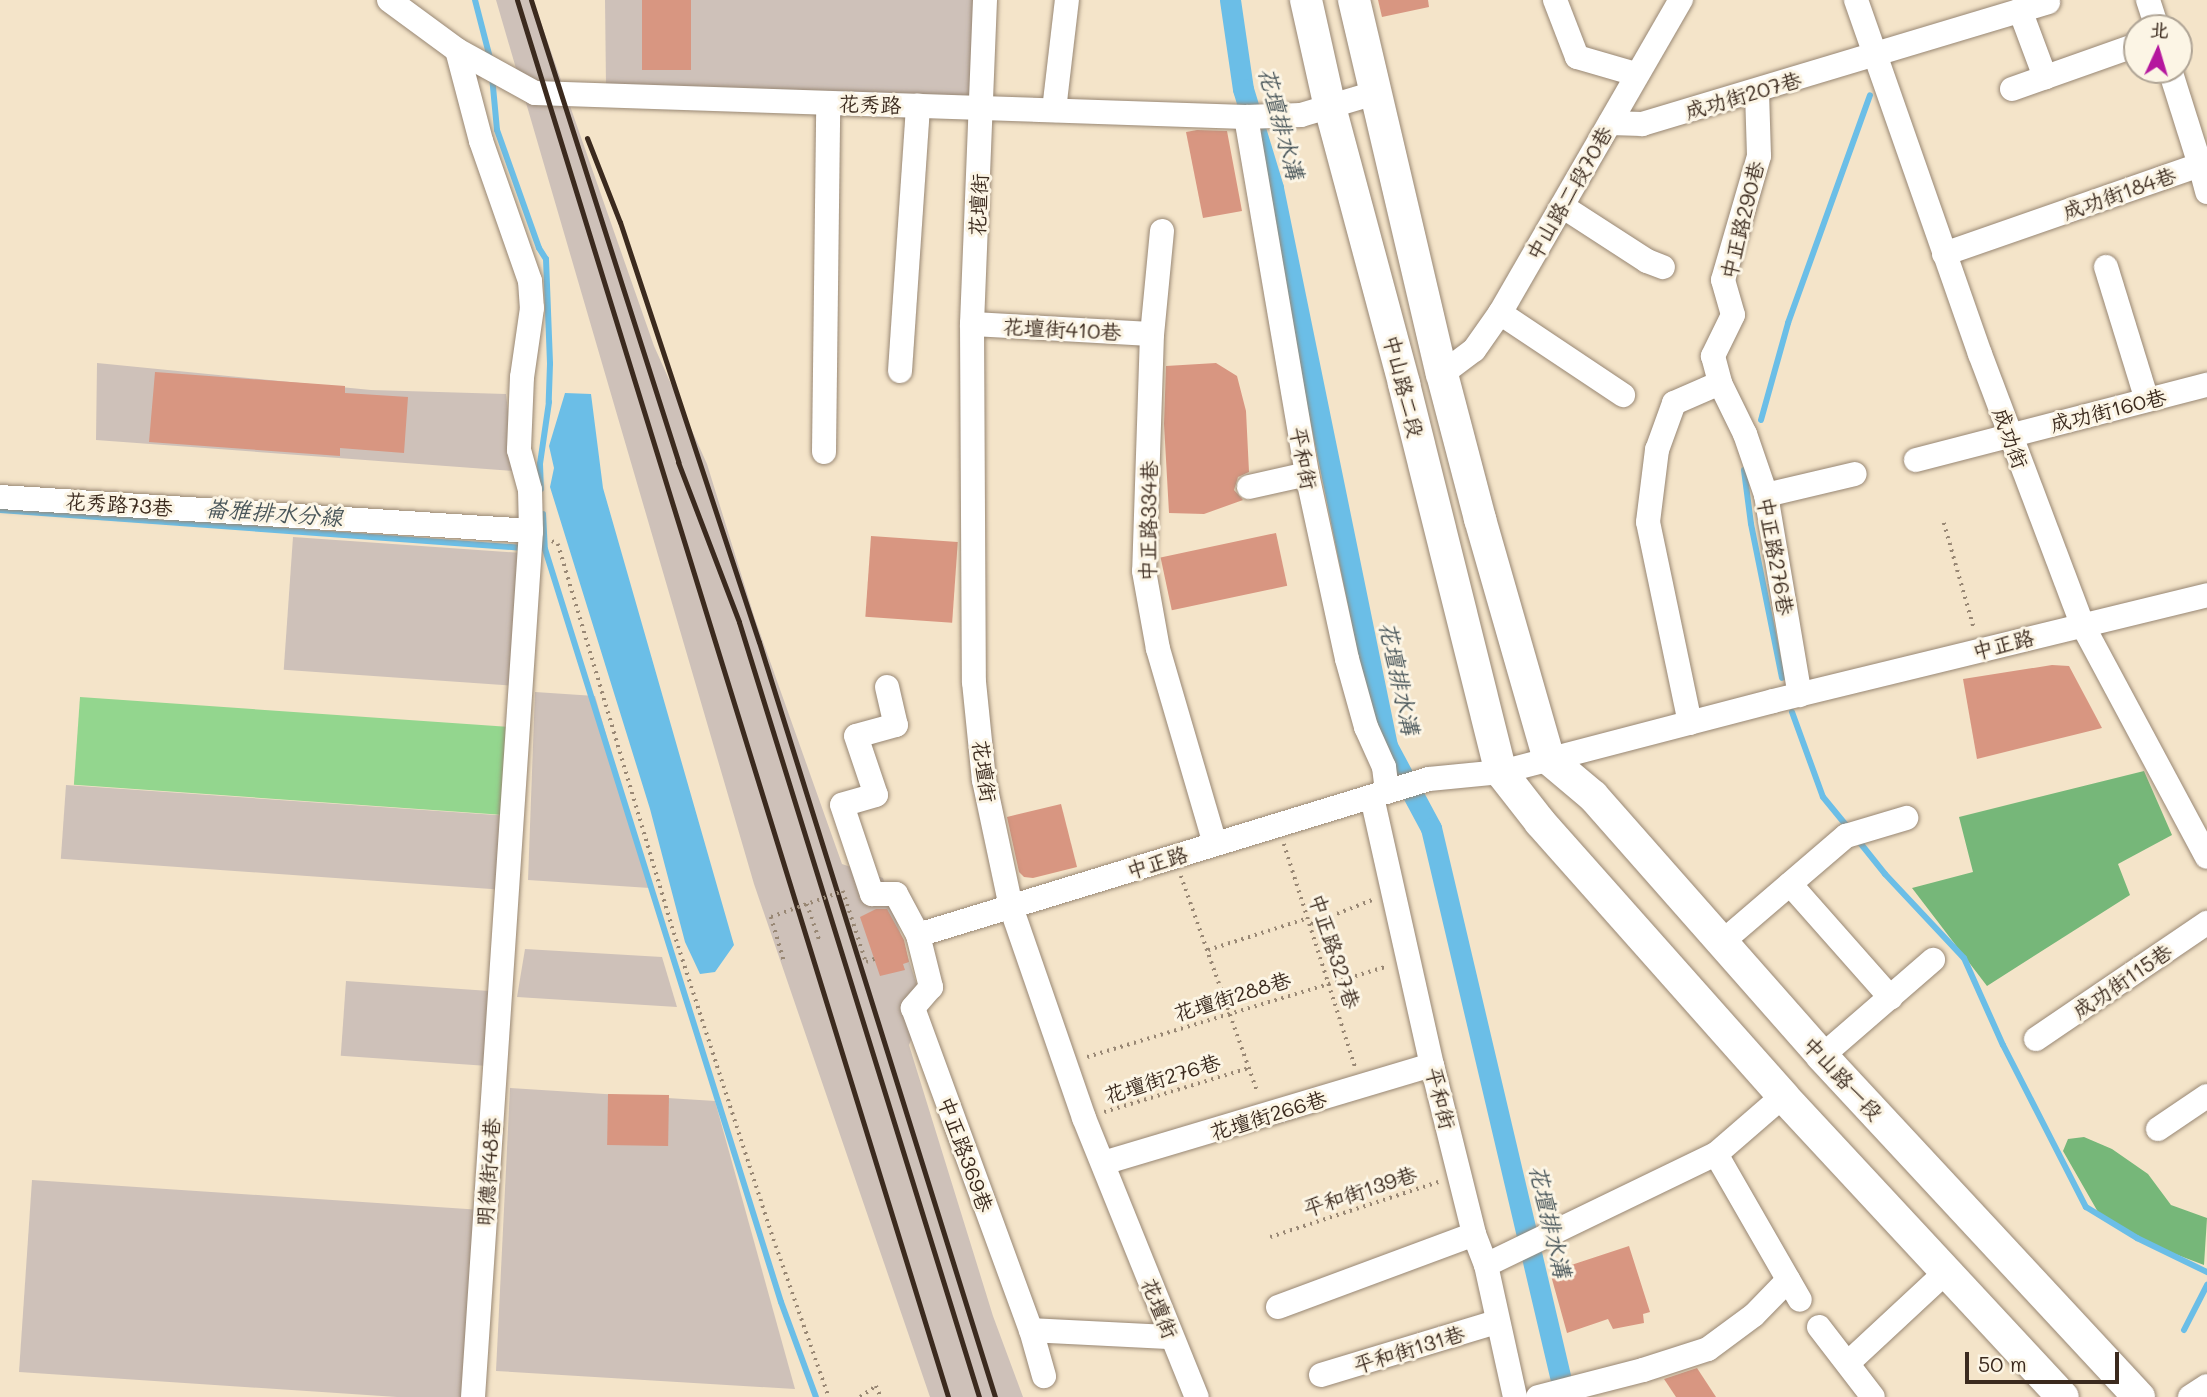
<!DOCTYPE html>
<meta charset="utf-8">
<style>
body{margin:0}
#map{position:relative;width:2207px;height:1397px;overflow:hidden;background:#f4e4c9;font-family:Mali,"LXGW WenKai TC",sans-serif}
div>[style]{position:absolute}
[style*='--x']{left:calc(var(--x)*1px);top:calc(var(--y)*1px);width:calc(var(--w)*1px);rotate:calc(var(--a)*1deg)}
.industrial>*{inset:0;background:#cec1b9;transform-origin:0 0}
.green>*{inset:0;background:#93d68e;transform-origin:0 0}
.forest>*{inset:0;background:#76b779}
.water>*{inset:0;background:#6bbee7}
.stream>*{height:6px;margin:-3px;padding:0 3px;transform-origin:3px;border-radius:3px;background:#6bbee7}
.canal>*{height:21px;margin:-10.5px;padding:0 10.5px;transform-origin:10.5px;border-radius:10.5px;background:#6bbee7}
.building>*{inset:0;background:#d89681;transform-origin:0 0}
.path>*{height:3.5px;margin-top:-1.75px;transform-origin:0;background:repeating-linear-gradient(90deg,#988774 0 2px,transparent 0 7px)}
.roads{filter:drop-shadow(0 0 2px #988774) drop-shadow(0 0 2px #988774)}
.minor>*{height:24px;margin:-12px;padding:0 12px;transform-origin:12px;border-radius:12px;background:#fff}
.major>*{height:32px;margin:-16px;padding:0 16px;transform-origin:16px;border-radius:16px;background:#fff}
.rail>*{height:5px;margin:-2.5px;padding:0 2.5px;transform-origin:2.5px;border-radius:2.5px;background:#3b2a1e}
.path-bridge>*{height:3.5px;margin-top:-1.75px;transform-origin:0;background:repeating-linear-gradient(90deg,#988774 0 2px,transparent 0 7px)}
span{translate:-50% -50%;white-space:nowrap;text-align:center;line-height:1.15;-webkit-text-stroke:6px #fcf5e5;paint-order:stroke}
.street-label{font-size:21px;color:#3b2a1e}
.water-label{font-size:23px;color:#49565a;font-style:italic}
.north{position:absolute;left:2123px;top:14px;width:70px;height:70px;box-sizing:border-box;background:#fcf5e5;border:2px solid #afa495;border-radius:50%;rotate:4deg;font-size:19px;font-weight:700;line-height:28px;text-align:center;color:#3b2a1e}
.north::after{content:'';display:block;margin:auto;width:24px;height:32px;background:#b5179e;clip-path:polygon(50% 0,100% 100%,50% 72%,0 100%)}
.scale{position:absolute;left:1965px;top:1352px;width:154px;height:32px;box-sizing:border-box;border:4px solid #3b2a1e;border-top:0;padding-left:9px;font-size:21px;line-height:24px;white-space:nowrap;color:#3b2a1e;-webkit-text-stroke:5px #fcf5e5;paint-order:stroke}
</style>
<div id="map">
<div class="industrial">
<div style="clip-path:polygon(496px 0,533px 0,654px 346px,707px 464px,755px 619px,842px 864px,883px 878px,924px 1008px,909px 1045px,993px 1316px,1023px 1397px,930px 1397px,754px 884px)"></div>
<div style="clip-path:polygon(605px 0,983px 0,971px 98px,606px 86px)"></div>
<div style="clip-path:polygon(97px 363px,371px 390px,506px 394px,515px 471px,96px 440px)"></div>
<div style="left:293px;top:537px;width:232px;height:133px;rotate:4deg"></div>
<div style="clip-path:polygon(535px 692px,595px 696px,650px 888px,528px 880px)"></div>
<div style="left:66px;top:785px;width:442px;height:74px;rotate:4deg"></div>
<div style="clip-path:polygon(525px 949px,662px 957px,677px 1007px,517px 997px)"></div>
<div style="left:346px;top:981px;width:151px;height:75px;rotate:4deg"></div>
<div style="clip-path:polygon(510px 1088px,715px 1101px,795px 1389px,496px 1371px)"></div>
<div style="clip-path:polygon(32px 1180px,482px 1210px,470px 1397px,397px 1397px,19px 1372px)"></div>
</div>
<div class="green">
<div style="left:80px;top:697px;width:435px;height:88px;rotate:4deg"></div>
</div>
<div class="forest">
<div style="clip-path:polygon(2144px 771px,2172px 835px,2118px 864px,2130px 895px,1987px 986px,1912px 888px,1973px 872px,1959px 817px)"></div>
<div style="clip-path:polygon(2084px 1137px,2112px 1149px,2148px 1174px,2171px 1205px,2207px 1218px,2204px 1265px,2133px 1238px,2102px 1219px,2063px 1151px,2068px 1139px)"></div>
</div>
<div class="water">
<div style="clip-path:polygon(565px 393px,591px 394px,603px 488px,734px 945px,715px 972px,700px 974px,685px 942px,650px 809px,550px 487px,554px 468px,549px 446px)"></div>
</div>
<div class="stream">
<div style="--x:475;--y:0;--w:64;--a:75.5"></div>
<div style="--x:492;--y:76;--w:54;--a:84.7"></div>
<div style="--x:497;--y:130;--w:125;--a:70.4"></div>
<div style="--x:539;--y:248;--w:13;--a:58"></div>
<div style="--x:546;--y:259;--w:105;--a:87.8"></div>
<div style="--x:550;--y:364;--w:38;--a:92"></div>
<div style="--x:549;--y:402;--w:63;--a:98.3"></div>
<div style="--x:540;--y:464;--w:25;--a:88"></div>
<div style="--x:1761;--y:420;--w:101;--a:-74.4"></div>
<div style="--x:1788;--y:323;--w:242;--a:-70.2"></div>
<div style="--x:1744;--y:470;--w:54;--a:82.6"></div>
<div style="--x:1751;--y:524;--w:157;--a:78.6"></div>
<div style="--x:0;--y:510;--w:526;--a:4.14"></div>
<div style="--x:543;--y:514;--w:35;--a:87"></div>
<div style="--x:545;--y:549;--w:789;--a:72.6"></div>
<div style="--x:781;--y:1302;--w:101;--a:69.8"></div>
<div style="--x:1792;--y:712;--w:90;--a:70"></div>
<div style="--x:1823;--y:797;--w:43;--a:50.7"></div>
<div style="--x:1857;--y:839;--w:45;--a:51.3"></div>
<div style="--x:1885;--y:874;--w:115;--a:46.8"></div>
<div style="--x:1964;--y:958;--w:95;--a:65.9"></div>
<div style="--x:2003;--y:1045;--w:182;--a:62.9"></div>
<div style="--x:2086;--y:1207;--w:60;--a:31.3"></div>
<div style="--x:2137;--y:1238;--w:78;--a:25.9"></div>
<div style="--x:2184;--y:1330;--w:51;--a:-62.9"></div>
</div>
<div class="canal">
<div style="--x:1230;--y:0;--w:90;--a:81.7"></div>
<div style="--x:1243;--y:89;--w:103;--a:73.1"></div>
<div style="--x:1273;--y:188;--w:570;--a:78.45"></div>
<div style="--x:1387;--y:746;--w:93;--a:61.8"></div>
<div style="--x:1431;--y:828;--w:585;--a:76.75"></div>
</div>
<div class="building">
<div style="left:642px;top:0;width:49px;height:70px"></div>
<div style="clip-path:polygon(1378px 0,1428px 0,1429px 7px,1382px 17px)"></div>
<div style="clip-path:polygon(1197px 130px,1227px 131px,1242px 211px,1203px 218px,1186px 132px)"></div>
<div style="clip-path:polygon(1216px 363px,1237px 376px,1246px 411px,1249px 472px,1238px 477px,1234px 490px,1243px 500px,1204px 514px,1169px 513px,1164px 424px,1166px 366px)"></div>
<div style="clip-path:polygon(155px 372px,345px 386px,345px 393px,408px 397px,404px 453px,340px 448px,340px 456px,149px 442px)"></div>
<div style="left:1276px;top:533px;width:54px;height:118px;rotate:78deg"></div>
<div style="left:871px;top:536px;width:87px;height:81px;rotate:4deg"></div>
<div style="clip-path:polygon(2052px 665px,2069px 666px,2102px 728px,1977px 759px,1963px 679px)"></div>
<div style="clip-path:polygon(1061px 804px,1077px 867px,1033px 878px,1024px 877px,1019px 872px,1007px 817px)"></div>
<div style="clip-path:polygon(876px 909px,887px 909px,904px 940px,909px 962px,903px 964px,905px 970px,880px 976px,860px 917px)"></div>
<div style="left:608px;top:1094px;width:61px;height:51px;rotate:1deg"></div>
<div style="clip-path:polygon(1629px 1246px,1650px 1312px,1643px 1314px,1644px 1323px,1613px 1329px,1608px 1319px,1567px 1333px,1550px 1272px)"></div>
<div style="clip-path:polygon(1697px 1368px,1716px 1397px,1676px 1397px,1664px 1379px)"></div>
</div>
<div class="path">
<div style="--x:1944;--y:523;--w:109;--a:74.1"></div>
<div style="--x:552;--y:541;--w:7;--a:27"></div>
<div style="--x:558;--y:544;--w:406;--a:73.4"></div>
<div style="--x:674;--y:933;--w:329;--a:72"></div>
<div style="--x:776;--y:1246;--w:160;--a:70.7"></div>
<div style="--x:1284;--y:844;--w:234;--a:72.3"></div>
<div style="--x:1181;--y:876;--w:230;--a:70.5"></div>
<div style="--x:843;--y:891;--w:75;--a:72.1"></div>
<div style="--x:866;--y:962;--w:9;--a:-21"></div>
<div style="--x:807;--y:904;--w:40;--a:71.1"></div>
<div style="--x:771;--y:917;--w:46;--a:73.5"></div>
<div style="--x:1311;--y:924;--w:66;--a:-21.5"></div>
<div style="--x:1208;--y:950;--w:105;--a:-17.7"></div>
<div style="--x:1087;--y:1057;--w:314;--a:-16.8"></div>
<div style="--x:1104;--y:1112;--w:152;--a:-16.9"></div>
<div style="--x:1270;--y:1237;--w:177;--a:-18.1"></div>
<div style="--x:860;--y:1397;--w:19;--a:-35"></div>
<div style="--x:876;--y:1386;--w:12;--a:66"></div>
</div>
<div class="roads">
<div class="minor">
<div style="--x:389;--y:0;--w:84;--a:36.3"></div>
<div style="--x:457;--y:50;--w:89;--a:28.9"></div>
<div style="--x:535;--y:93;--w:711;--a:1.93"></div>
<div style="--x:1246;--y:117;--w:55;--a:-2.1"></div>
<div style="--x:1301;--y:115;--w:77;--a:-16.6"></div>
<div style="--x:985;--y:0;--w:324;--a:92.3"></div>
<div style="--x:972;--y:324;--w:358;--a:89.7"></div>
<div style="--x:974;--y:682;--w:99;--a:84.2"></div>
<div style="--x:984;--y:780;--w:130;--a:78"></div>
<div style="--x:1011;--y:907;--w:223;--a:70.9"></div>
<div style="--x:1084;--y:1118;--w:301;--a:68"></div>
<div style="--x:1555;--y:0;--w:61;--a:68.9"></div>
<div style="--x:1577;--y:57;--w:61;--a:16.1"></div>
<div style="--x:1856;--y:0;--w:375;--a:70.7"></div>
<div style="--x:1980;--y:354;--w:289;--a:69.3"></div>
<div style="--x:2082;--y:624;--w:264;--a:61.8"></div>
<div style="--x:2148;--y:0;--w:29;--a:72"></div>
<div style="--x:2020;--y:10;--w:72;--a:69.5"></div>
<div style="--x:457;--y:50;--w:94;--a:75.2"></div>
<div style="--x:481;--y:141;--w:148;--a:70.7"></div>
<div style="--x:530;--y:281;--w:27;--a:86"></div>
<div style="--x:532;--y:308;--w:70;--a:98.2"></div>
<div style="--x:522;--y:377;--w:73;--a:92.4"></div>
<div style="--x:519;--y:450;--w:41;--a:74.6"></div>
<div style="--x:530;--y:490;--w:41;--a:88.6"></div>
<div style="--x:531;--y:531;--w:868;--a:93.83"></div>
<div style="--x:2012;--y:89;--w:132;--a:-19.5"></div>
<div style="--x:1757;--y:92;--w:64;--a:88.2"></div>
<div style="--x:1759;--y:156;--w:129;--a:106.2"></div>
<div style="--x:1723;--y:280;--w:36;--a:74"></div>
<div style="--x:1733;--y:315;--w:46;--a:116"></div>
<div style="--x:1713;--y:356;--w:28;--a:75"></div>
<div style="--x:1720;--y:383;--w:57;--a:63.9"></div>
<div style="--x:1745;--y:434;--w:65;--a:71"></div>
<div style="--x:1766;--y:495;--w:203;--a:80.4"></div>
<div style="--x:1054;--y:110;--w:111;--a:-83.3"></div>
<div style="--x:1246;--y:117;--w:362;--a:80.3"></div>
<div style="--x:1307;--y:474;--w:189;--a:77.8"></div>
<div style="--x:1347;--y:659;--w:71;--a:74.4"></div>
<div style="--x:1366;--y:727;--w:44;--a:65.8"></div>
<div style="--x:1384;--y:767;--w:25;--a:83"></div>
<div style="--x:1610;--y:123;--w:32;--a:2"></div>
<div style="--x:1642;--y:124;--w:424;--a:-16.7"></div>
<div style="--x:2200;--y:165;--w:28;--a:75"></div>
<div style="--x:1562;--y:206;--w:101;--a:32.9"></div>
<div style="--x:1647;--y:261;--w:17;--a:21"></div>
<div style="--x:1162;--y:231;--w:103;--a:95.5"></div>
<div style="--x:1152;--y:334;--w:237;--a:91.9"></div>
<div style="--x:1144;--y:571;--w:79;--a:79.8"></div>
<div style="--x:1158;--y:649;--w:203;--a:73.7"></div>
<div style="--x:1944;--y:254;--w:271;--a:-19.2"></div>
<div style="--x:2200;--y:165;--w:100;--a:-107.5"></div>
<div style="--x:2106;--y:267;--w:139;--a:72.9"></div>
<div style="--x:1500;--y:313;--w:148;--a:33.7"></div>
<div style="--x:972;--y:324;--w:180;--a:3.2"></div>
<div style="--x:900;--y:371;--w:266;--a:-86.1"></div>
<div style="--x:1442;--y:374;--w:40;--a:-37"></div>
<div style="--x:1474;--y:350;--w:45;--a:-54.9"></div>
<div style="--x:1500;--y:313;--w:362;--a:-60"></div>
<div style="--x:824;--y:452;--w:349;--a:-89.3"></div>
<div style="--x:1916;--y:460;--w:301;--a:-14.5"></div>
<div style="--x:1249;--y:487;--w:59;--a:-12.6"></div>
<div style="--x:1766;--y:495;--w:91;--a:-13.3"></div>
<div style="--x:0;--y:497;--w:532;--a:3.66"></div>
<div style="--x:887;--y:687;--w:39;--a:77"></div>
<div style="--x:896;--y:725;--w:41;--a:164.6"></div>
<div style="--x:856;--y:736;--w:62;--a:71.3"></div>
<div style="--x:876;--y:795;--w:35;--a:164"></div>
<div style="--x:842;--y:805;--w:94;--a:71.4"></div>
<div style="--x:872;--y:894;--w:24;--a:0"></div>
<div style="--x:896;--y:894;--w:47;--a:61.8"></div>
<div style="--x:918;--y:935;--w:54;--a:76"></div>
<div style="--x:931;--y:987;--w:28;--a:131"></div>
<div style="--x:913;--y:1008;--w:343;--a:69.9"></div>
<div style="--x:1031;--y:1330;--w:48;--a:74.2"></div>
<div style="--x:1690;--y:723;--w:205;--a:-101.8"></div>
<div style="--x:1648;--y:522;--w:73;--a:-82.9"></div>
<div style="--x:1657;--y:450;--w:50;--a:-70.1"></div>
<div style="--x:1674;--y:403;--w:50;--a:-23.5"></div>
<div style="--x:1372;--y:797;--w:275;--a:77.4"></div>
<div style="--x:1432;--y:1065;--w:174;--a:76"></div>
<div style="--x:1474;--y:1234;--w:33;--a:69"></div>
<div style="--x:1486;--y:1265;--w:135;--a:77.6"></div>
<div style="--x:1790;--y:884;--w:152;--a:48.5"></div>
<div style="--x:918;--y:935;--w:534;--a:-16.98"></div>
<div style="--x:1429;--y:779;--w:72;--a:-5.6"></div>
<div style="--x:1501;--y:772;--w:281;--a:-14.6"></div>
<div style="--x:1773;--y:701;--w:447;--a:-13.7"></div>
<div style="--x:1721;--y:943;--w:165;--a:-40.6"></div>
<div style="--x:1846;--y:836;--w:63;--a:-16.7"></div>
<div style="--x:2036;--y:1039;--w:207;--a:-34.2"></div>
<div style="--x:1822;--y:1056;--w:147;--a:-40.9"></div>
<div style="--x:2158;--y:1129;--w:59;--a:-34"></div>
<div style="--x:1716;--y:1154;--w:168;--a:60.1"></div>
<div style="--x:1103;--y:1163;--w:343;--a:-16.6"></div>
<div style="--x:1486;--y:1265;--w:255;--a:-25.8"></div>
<div style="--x:1716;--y:1154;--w:89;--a:-40.9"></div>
<div style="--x:1278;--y:1307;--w:209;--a:-20.4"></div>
<div style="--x:1819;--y:1327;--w:88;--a:52.4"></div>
<div style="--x:1031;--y:1330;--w:140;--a:2.9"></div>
<div style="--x:1848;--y:1363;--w:134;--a:-42.9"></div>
<div style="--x:1321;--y:1375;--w:183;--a:-16.8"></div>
<div style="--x:1538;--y:1397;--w:108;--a:-14.4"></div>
<div style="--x:1643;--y:1370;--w:68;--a:-17.9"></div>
<div style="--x:1708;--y:1349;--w:57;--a:-36.5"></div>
<div style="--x:1754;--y:1315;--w:49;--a:-45.8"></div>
<div style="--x:2190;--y:1397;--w:20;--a:-33"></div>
</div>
<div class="major">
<div style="--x:1306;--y:0;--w:110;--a:77.4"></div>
<div style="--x:1330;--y:107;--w:287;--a:75"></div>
<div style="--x:1404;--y:384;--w:400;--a:76"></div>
<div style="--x:1501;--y:772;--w:63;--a:52"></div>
<div style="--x:1540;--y:822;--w:366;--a:48.4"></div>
<div style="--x:1783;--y:1096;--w:411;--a:47.1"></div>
<div style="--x:1354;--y:0;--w:384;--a:76.8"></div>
<div style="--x:1442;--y:374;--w:150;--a:75.3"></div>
<div style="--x:1480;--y:519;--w:250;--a:74"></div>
<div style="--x:1549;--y:759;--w:57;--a:40.1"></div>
<div style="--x:1593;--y:796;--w:346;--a:48.6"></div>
<div style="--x:1822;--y:1056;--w:466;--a:47.1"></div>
</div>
</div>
<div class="rail">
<div style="--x:517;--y:0;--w:1462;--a:72.85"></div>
<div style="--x:531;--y:0;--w:485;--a:72.3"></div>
<div style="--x:678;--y:462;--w:171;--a:69.1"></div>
<div style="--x:739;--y:622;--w:811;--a:72.79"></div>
<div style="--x:587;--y:138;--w:90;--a:68.6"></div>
<div style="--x:620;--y:222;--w:442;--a:71.7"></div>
<div style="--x:759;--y:642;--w:791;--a:72.64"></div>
</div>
<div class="path-bridge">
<div style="--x:771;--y:917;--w:77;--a:-19.9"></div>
</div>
<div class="street-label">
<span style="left:1743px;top:95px;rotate:-16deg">成功街207巷</span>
<span style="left:870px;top:104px;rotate:2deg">花秀路</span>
<span style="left:1569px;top:193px;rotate:-60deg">中山路二段70巷</span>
<span style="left:2119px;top:193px;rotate:-19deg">成功街184巷</span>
<span style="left:978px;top:205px;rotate:-87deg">花壇街</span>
<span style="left:1742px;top:220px;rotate:-76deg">中正路290巷</span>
<span style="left:1062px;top:329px;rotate:3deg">花壇街410巷</span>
<span style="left:1404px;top:386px;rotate:76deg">中山路二段</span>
<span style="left:2108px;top:410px;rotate:-14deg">成功街160巷</span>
<span style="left:2011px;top:438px;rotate:70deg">成功街</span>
<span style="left:1304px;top:458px;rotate:79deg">平和街</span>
<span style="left:119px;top:504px;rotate:4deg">花秀路73巷</span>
<span style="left:1148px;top:521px;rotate:-89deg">中正路334巷</span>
<span style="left:1776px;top:556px;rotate:80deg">中正路276巷</span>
<span style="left:2003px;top:644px;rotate:-14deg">中正路</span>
<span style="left:985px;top:771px;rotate:82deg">花壇街</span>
<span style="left:1157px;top:862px;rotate:-17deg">中正路</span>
<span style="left:1335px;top:951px;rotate:72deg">中正路327巷</span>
<span style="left:2122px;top:981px;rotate:-34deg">成功街115巷</span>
<span style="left:1232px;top:996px;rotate:-17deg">花壇街288巷</span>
<span style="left:1162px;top:1078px;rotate:-17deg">花壇街276巷</span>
<span style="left:1843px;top:1078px;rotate:47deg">中山路一段</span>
<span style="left:1441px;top:1098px;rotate:76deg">平和街</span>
<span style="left:1268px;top:1115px;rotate:-17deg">花壇街266巷</span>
<span style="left:966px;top:1154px;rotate:70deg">中正路369巷</span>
<span style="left:488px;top:1172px;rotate:-86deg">明德街48巷</span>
<span style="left:1360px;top:1191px;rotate:-18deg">平和街139巷</span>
<span style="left:1160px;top:1308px;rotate:68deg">花壇街</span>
<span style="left:1409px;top:1349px;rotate:-17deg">平和街131巷</span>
</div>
<div class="water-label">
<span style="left:1282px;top:123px;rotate:75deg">花壇排水溝</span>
<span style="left:274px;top:512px;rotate:4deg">崙雅排水分線</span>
<span style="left:1400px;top:678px;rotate:78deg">花壇排水溝</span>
<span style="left:1551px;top:1221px;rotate:77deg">花壇排水溝</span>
</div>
<div class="north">北</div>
<div class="scale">50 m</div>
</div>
